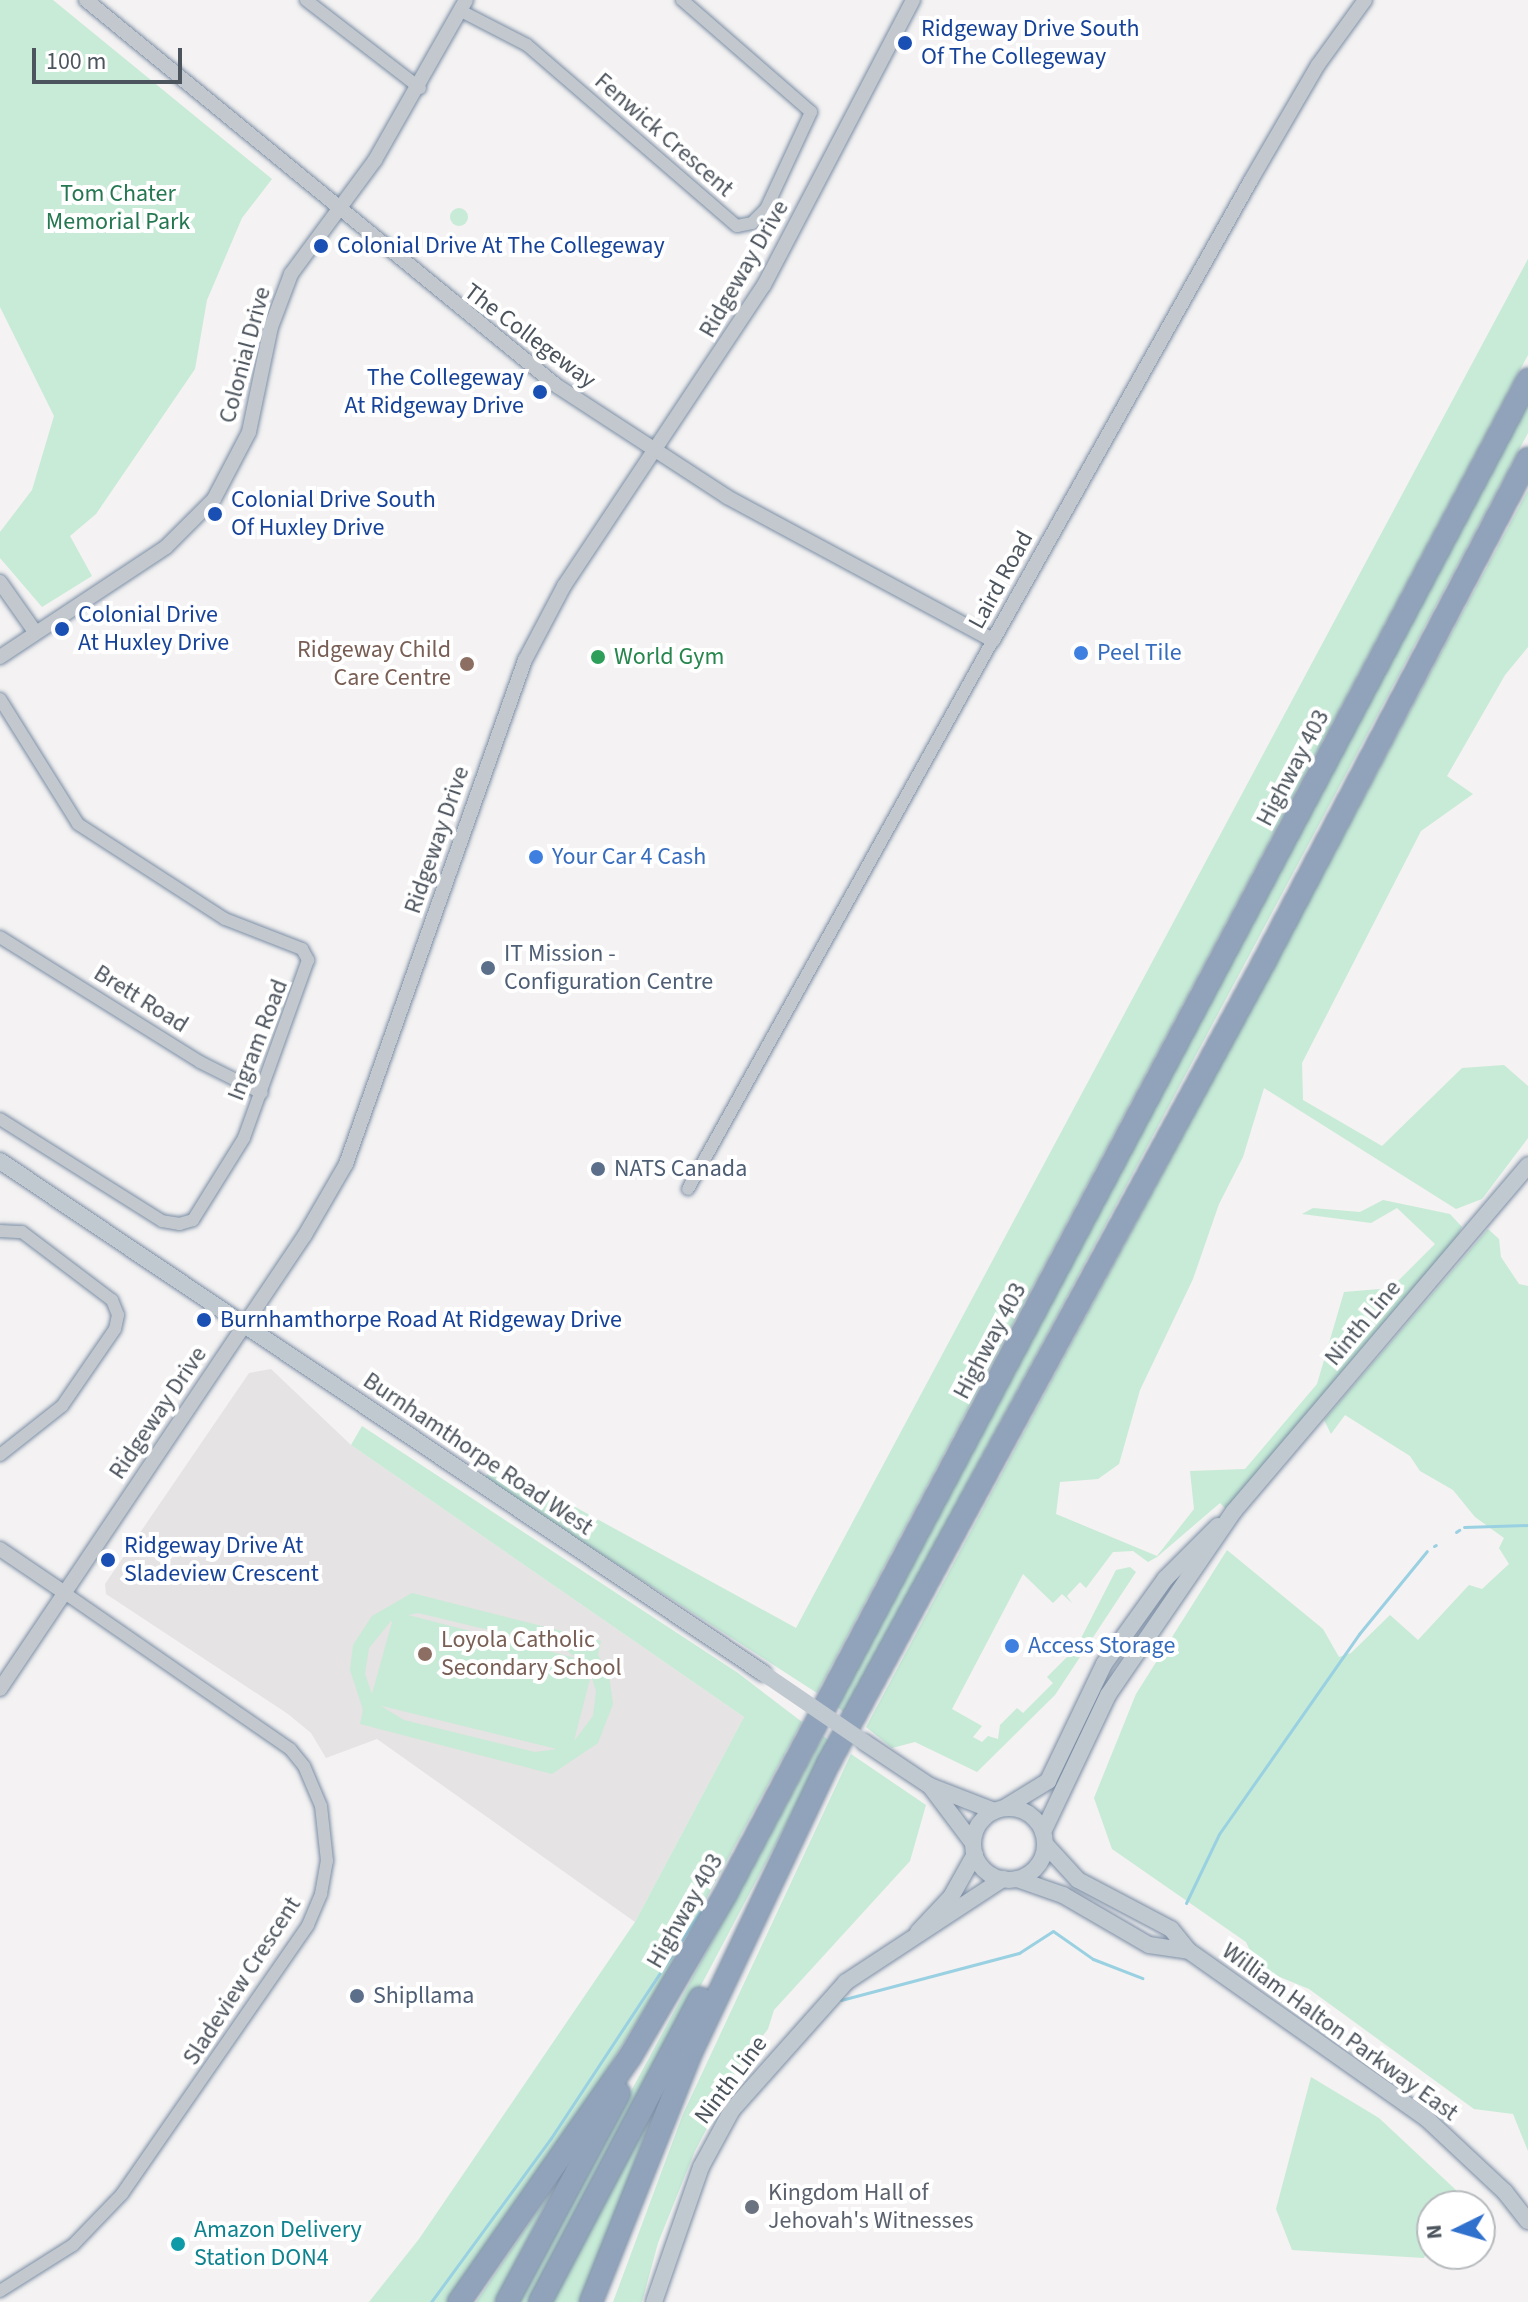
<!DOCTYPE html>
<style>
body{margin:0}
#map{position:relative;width:1528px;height:2302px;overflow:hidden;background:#f4f2f2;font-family:"Source Sans 3",sans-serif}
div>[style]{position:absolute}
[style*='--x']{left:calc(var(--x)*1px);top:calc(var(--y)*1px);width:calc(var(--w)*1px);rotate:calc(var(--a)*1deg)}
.education>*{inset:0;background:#e5e3e3}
.green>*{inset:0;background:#c7ebd6}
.round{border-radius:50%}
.stream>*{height:3px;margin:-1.5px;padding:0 1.5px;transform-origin:1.5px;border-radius:1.5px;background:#9ad1e2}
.roads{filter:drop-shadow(0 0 2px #7b8ea5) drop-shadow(0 0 2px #7b8ea5)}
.minor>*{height:12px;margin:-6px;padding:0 6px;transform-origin:6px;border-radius:6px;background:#c2c8ce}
.tertiary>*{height:14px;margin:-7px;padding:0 7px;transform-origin:7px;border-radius:7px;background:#c2c8ce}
.secondary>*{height:16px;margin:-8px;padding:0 8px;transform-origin:8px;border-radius:8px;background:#c0c8d0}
.secondary>.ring{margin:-8px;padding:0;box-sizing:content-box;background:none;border:16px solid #c0c8d0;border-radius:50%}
.motorway>*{height:22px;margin:-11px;padding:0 11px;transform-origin:11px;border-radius:11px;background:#90a3ba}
.secondary-bridge>*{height:16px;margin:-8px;padding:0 8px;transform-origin:8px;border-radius:8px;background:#c0c8d0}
.dots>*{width:22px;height:22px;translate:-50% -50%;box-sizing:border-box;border:4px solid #fff;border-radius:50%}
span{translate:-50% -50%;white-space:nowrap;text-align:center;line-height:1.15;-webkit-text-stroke:8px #fff;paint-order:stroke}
.transit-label{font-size:24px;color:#164399}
.left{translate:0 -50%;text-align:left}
.right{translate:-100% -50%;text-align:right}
.street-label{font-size:24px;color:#4c545d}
.park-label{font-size:24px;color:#247750}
.education-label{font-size:24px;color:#785e54}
.shop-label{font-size:24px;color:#366cbe}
.leisure-label{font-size:24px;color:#27864d}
.service-label{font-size:24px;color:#4e5e75}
.worship-label{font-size:24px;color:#5b616d}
.culture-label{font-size:24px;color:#0d838f}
.north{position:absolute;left:1416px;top:2190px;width:80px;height:80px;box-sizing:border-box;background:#fff;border:2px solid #b7bbbe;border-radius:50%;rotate:265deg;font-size:22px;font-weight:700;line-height:32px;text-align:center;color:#4c545d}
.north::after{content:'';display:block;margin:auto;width:28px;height:36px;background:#3171ce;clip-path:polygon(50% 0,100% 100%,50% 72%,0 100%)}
.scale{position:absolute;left:32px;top:48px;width:150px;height:36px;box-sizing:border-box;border:4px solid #4c545d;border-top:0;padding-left:10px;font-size:24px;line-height:28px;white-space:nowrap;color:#4c545d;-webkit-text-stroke:6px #fff;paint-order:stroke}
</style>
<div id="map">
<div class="education">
<div style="clip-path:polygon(271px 1369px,351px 1445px,744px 1717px,635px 1922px,377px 1739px,326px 1758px,311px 1733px,288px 1714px,106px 1594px,105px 1584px,249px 1373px)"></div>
</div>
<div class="green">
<div style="clip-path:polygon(0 0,53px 0,272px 179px,242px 218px,207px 300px,195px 369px,96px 514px,70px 536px,92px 576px,42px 607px,0 558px,0 532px,32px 490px,54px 416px,0 307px)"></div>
<div class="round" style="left:450px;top:208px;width:18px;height:18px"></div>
<div style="clip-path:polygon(1528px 259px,1528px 355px,817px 1693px,485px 1479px,493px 1462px,796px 1628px)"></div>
<div style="clip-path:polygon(1528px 397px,1528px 433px,845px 1713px,837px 1707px,927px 1530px)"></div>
<div style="clip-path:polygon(1528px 490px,1528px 647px,1505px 675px,1447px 776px,1473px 794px,1421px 831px,1302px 1063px,1303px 1100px,1382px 1146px,1462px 1068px,1504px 1065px,1528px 1086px,1528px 1138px,1482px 1199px,1456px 1209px,1264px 1088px,1243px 1157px,1219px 1204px,1193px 1279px,1140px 1390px,1119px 1464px,1098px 1479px,1060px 1482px,1056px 1514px,1157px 1556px,1194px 1509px,1190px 1471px,1245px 1469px,1317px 1384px,1344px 1292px,1391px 1288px,1435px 1244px,1397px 1208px,1371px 1223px,1302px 1214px,1313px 1208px,1360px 1212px,1383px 1200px,1450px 1214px,1462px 1227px,1456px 1239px,1226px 1509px,1220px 1503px,1157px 1557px,1148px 1562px,1133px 1551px,1113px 1552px,1086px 1588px,1080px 1582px,1067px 1596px,1072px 1603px,1062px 1594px,1053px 1603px,1023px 1574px,952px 1709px,982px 1726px,973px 1737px,982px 1742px,988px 1736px,998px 1739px,1000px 1725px,1017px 1708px,1023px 1713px,1053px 1683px,1047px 1677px,1076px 1648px,1116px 1570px,1130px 1567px,1136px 1572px,1055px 1695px,977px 1772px,915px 1742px,892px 1748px,866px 1727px)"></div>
<div style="clip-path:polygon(1488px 1229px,1499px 1239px,1501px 1257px,1519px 1284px,1528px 1286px,1528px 2151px,1513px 2114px,1474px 2109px,1309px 1989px,1258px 1968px,1246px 1942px,1112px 1849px,1094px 1798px,1136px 1694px,1227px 1550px,1323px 1629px,1339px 1657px,1351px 1653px,1390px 1615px,1418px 1640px,1469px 1585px,1482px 1589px,1509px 1564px,1499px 1548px,1504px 1538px,1475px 1517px,1453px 1490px,1420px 1471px,1410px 1456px,1345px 1415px,1331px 1434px,1324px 1420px)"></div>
<div style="clip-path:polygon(362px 1426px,738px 1673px,802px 1722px,660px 1984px,583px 2109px,447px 2302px,369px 2302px,419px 2239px,635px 1922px,744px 1717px,351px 1445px)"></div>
<div style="clip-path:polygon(evenodd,412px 1593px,601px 1641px,598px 1655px,609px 1674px,613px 1704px,598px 1743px,552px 1774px,360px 1724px,363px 1710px,350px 1670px,353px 1645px,372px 1616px,412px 1593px,418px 1613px,560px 1647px,579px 1659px,408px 1615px,418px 1613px,412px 1593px,391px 1621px,392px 1622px,372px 1694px,365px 1674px,369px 1648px,391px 1621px,412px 1593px,591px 1675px,596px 1691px,593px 1716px,574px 1741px,591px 1675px,412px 1593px,381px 1706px,382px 1706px,557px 1749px,535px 1752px,404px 1720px,381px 1706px)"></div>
<div style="clip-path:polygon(823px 1736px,830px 1741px,534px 2302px,517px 2302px)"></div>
<div style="clip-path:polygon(851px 1754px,926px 1805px,910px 1861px,774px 2010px,768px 2029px,739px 2067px,695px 2151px,658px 2243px,642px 2302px,613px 2302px,683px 2114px)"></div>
<div style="clip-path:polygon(1311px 2077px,1379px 2118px,1457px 2191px,1449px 2206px,1432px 2206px,1432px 2241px,1424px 2258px,1292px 2250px,1276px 2209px)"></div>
<div style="clip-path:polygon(661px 2091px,583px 2302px,550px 2302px)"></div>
<div style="clip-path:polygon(556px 2184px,495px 2302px,476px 2302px)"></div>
</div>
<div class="stream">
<div style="--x:1464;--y:1527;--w:64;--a:-1.8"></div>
<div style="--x:1456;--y:1532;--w:4;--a:-34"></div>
<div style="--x:1434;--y:1546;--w:2;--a:-27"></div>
<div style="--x:1186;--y:1903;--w:76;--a:-64.4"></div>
<div style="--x:1219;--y:1834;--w:244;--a:-55"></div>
<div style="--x:1359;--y:1634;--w:107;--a:-50.7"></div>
<div style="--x:841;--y:2000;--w:184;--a:-14.8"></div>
<div style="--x:1019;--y:1953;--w:40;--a:-32.9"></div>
<div style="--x:1053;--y:1931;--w:49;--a:35"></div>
<div style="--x:1093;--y:1959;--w:53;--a:21.2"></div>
<div style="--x:431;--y:2302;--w:203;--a:-53.8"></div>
<div style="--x:551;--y:2138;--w:271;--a:-56.6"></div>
</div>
<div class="roads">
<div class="minor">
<div style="--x:306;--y:0;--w:144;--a:37.7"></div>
<div style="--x:461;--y:11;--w:74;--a:27.3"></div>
<div style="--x:527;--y:45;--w:277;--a:40.8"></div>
<div style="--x:737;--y:226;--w:15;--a:-11"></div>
<div style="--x:752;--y:223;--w:20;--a:-45"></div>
<div style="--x:766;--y:209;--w:107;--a:-65.1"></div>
<div style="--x:811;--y:112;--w:171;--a:-139"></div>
<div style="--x:0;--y:699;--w:147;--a:58"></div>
<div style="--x:78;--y:824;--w:175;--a:32.9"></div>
<div style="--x:225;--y:919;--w:83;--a:21.3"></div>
<div style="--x:302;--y:949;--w:13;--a:61"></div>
<div style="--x:308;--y:960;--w:189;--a:109.8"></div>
<div style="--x:244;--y:1138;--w:97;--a:121.9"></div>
<div style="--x:193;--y:1220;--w:14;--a:163"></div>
<div style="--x:180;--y:1224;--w:18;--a:-171"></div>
<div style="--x:162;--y:1221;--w:191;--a:-147.8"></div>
<div style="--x:0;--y:937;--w:236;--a:32"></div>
<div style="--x:200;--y:1062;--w:69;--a:26.6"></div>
<div style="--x:688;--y:1189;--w:628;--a:-60.95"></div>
<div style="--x:0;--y:1231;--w:22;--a:3"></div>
<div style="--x:22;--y:1232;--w:113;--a:37.1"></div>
<div style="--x:112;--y:1300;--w:16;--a:68"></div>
<div style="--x:118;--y:1315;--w:14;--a:102"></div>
<div style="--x:115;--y:1329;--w:93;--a:124.5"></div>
<div style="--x:62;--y:1406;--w:79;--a:141.7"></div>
<div style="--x:0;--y:2291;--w:86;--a:-32.2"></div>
<div style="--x:73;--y:2245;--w:71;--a:-46.1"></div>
<div style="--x:122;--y:2194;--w:327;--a:-55.3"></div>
<div style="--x:308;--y:1925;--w:34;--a:-67"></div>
<div style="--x:321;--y:1894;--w:34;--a:-80"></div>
<div style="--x:327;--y:1861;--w:55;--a:-96.2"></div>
<div style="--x:321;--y:1806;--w:43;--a:-113"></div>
<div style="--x:304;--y:1766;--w:22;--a:-129"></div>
<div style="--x:290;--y:1749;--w:274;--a:-145.3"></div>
</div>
<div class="tertiary">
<div style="--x:86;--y:0;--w:609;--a:39.34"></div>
<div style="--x:557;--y:386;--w:203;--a:33.1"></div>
<div style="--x:727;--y:497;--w:302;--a:28.3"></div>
<div style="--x:993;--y:640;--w:527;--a:-60.71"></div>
<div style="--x:1251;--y:180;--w:133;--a:-59.8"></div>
<div style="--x:1318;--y:65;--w:80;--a:-54.1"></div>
<div style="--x:0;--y:582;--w:62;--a:54.8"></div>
<div style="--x:0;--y:657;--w:199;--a:-33.5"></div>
<div style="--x:166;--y:547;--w:68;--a:-45"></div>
<div style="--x:214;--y:499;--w:76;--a:-62.4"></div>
<div style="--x:249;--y:432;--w:107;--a:-78.2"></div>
<div style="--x:271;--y:327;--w:57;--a:-69.3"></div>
<div style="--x:291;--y:274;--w:142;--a:-53.6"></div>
<div style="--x:375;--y:160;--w:184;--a:-60.4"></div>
<div style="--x:0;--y:1549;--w:78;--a:34.1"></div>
<div style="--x:0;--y:1689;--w:547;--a:-56.11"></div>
<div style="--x:305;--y:1235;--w:82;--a:-60"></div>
<div style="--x:346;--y:1164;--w:535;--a:-70.45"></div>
<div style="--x:525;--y:660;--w:84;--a:-62.2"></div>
<div style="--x:564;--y:586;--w:361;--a:-56.4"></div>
<div style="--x:764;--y:285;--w:322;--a:-62.4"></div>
</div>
<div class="secondary">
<div style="--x:0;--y:1161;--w:919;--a:33.86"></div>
<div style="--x:864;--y:1742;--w:79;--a:33.7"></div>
<div style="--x:930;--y:1786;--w:69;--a:21.3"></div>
<div style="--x:930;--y:1786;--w:71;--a:53"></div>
<div style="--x:1004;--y:1808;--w:52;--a:-31.5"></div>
<div style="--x:1048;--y:1781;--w:130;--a:-64.4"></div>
<div style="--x:1104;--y:1664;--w:105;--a:-54.3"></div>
<div style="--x:1165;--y:1579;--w:75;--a:-45"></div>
<div class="ring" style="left:973px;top:1808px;width:56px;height:56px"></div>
<div style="--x:1043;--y:1832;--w:152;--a:-64.6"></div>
<div style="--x:1108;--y:1695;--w:223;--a:-55.6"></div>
<div style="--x:1234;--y:1511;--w:454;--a:-49.6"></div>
<div style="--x:1045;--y:1844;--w:49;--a:47.5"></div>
<div style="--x:1078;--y:1880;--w:105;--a:27.8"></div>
<div style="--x:1171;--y:1929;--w:28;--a:51"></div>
<div style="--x:1189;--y:1951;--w:291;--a:35.2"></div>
<div style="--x:1427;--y:2119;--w:107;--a:43.1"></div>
<div style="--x:1505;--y:2192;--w:37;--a:52"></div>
<div style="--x:1017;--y:1879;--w:49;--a:19.2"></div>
<div style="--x:1063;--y:1895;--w:99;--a:30.2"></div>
<div style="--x:1149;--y:1945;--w:40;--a:8.5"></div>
<div style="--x:918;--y:1932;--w:48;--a:-46.7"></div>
<div style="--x:951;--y:1897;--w:49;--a:-60.8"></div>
<div style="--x:654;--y:2302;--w:143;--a:-70.8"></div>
<div style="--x:701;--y:2167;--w:65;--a:-61.5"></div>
<div style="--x:732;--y:2110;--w:171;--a:-48.3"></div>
<div style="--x:846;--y:1982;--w:188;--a:-33.3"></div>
</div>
<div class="motorway">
<div style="--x:459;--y:2302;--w:299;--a:-55.1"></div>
<div style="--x:630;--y:2057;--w:188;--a:-59.6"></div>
<div style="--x:725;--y:1895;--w:1715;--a:-62.07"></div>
<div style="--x:507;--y:2302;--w:237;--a:-61.8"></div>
<div style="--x:540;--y:2302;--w:343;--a:-62.2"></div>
<div style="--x:591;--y:2302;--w:271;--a:-68.2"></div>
<div style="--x:692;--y:2050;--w:319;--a:-64.6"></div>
<div style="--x:829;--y:1762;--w:911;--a:-61.46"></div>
<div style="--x:1264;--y:962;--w:568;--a:-62.31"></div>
</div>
</div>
<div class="secondary-bridge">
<div style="--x:763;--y:1673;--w:122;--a:34.3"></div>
</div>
<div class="dots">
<div style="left:905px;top:43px;background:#1a4fb4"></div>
<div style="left:321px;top:246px;background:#1a4fb4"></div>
<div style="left:540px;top:392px;background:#1a4fb4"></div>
<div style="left:215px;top:514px;background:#1a4fb4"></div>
<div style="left:62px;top:629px;background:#1a4fb4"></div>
<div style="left:1081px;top:653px;background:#3f7fe0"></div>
<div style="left:598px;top:657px;background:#2e9e5b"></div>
<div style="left:467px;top:664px;background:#8d6e63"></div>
<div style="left:536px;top:857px;background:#3f7fe0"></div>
<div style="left:488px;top:968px;background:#5c6f8a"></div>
<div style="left:598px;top:1169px;background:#5c6f8a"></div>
<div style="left:204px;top:1320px;background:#1a4fb4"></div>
<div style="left:108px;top:1560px;background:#1a4fb4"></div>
<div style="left:1012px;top:1646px;background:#3f7fe0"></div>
<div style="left:425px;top:1654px;background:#8d6e63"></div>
<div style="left:357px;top:1996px;background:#5c6f8a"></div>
<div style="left:752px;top:2207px;background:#6b7280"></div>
<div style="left:178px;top:2244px;background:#0f9aa8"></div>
</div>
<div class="transit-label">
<span class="left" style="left:921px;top:43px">Ridgeway Drive South<br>Of The Collegeway</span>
<span class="left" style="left:337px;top:246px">Colonial Drive At The Collegeway</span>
<span class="right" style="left:524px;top:392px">The Collegeway<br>At Ridgeway Drive</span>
<span class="left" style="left:231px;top:514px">Colonial Drive South<br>Of Huxley Drive</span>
<span class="left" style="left:78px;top:629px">Colonial Drive<br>At Huxley Drive</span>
<span class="left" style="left:220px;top:1320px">Burnhamthorpe Road At Ridgeway Drive</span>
<span class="left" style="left:124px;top:1560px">Ridgeway Drive At<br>Sladeview Crescent</span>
</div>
<div class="street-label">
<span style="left:664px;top:135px;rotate:41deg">Fenwick Crescent</span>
<span style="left:744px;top:269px;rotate:-60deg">Ridgeway Drive</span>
<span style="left:530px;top:336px;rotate:37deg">The Collegeway</span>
<span style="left:245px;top:355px;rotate:-75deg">Colonial Drive</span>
<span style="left:1001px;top:580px;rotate:-61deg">Laird Road</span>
<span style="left:1293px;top:768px;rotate:-62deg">Highway 403</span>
<span style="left:437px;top:840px;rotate:-71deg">Ridgeway Drive</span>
<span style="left:141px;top:999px;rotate:32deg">Brett Road</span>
<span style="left:258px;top:1040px;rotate:-69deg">Ingram Road</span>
<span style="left:1363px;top:1323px;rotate:-50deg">Ninth Line</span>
<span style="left:990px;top:1341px;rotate:-62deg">Highway 403</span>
<span style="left:158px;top:1413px;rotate:-56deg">Ridgeway Drive</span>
<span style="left:478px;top:1454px;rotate:34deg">Burnhamthorpe Road West</span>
<span style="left:685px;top:1911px;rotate:-60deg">Highway 403</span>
<span style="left:242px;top:1981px;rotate:-57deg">Sladeview Crescent</span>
<span style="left:1340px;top:2032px;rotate:36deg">William Halton Parkway East</span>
<span style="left:731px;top:2080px;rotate:-53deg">Ninth Line</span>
</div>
<div class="park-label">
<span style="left:118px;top:208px">Tom Chater<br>Memorial Park</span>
</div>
<div class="education-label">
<span class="right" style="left:451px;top:664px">Ridgeway Child<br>Care Centre</span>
<span class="left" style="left:441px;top:1654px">Loyola Catholic<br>Secondary School</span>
</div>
<div class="shop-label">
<span class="left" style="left:1097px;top:653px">Peel Tile</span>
<span class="left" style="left:552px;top:857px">Your Car 4 Cash</span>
<span class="left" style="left:1028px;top:1646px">Access Storage</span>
</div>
<div class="leisure-label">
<span class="left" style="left:614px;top:657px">World Gym</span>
</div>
<div class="service-label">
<span class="left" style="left:504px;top:968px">IT Mission -<br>Configuration Centre</span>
<span class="left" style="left:614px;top:1169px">NATS Canada</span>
<span class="left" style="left:373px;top:1996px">Shipllama</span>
</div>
<div class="worship-label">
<span class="left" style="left:768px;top:2207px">Kingdom Hall of<br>Jehovah's Witnesses</span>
</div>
<div class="culture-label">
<span class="left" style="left:194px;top:2244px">Amazon Delivery<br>Station DON4</span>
</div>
<div class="north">N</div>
<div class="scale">100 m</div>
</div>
